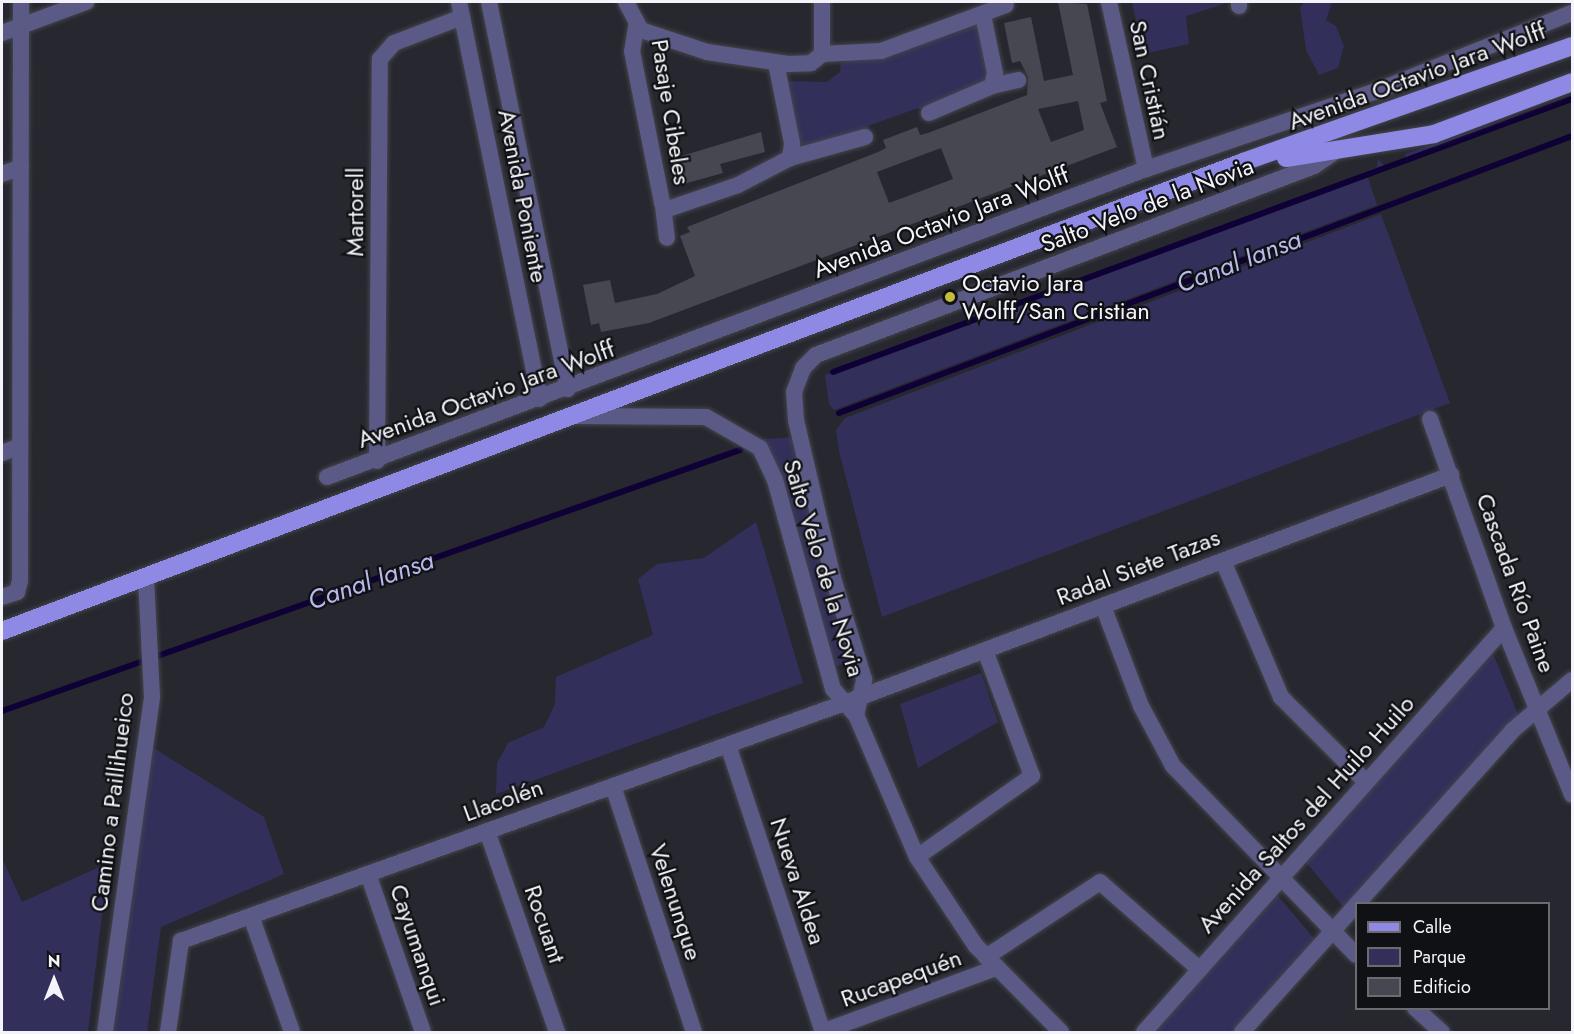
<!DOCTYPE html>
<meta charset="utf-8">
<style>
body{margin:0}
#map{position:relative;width:1574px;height:1034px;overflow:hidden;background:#27272f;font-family:Jost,sans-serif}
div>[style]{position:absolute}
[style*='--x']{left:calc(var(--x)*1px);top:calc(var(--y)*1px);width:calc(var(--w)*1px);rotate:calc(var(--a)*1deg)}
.green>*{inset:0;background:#32305a}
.stream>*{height:6px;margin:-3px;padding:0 3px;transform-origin:3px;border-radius:3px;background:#0f0036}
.building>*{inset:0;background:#464750}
.roads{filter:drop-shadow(0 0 2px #44444b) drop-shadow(0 0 2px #44444b)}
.street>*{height:16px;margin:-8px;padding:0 8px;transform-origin:8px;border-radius:8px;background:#5b5a87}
.primary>*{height:18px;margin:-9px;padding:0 9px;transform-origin:9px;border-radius:9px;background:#8e89e5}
.dots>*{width:16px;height:16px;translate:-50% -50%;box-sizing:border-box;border:3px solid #101114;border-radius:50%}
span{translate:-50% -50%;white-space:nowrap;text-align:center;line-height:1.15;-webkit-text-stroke:4.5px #101114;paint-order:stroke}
.street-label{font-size:24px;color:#f3f3f9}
.poi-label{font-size:24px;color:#f3f3f9}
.left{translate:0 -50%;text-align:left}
.water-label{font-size:26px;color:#b9b9f0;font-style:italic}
.frame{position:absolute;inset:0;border:3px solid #f3f3f9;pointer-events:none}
.legend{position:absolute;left:1355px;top:902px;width:195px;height:108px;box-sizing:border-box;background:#101114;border:2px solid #6b6b70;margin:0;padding:8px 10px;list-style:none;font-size:18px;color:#f3f3f9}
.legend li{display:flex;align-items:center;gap:12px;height:30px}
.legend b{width:30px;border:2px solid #6b6b70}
.north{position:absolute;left:24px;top:950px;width:60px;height:60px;-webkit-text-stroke:4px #101114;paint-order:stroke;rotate:0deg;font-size:16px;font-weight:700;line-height:24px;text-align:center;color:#f3f3f9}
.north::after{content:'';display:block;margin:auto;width:21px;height:27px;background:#f3f3f9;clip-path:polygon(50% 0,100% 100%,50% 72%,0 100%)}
</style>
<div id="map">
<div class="green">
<div style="clip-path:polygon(1132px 2px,1230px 2px,1186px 16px,1189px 44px,1143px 54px)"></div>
<div style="clip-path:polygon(1305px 2px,1332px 2px,1326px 20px,1336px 26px,1344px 46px,1338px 68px,1319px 75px,1306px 50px,1300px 7px)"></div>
<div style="clip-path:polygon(978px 19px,990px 78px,926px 112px,918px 108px,868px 126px,870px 132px,800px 156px,784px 81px,827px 82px,840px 72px,841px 58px)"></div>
<div style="clip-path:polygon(1572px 97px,1572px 101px,1406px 161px,1405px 154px)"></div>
<div style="clip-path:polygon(1378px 159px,1387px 168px,1367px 175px,1377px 205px,834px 410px,829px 404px,825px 375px,1308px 195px,1377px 167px)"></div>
<div style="clip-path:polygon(1381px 214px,1450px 403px,882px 617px,839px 451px,836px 430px,845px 418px)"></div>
<div style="clip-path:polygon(796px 437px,850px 648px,849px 661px,835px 667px,786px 501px,748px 440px)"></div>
<div style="clip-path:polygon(756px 522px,803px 683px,496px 794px,497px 763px,508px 743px,544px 727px,555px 704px,556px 677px,653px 635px,638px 579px,657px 564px,704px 558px)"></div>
<div style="clip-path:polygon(1492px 651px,1520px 719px,1346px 910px,1305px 861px)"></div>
<div style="clip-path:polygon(981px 673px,998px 722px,918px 768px,900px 704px)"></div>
<div style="clip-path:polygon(152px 747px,264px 817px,284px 874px,161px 927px,147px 1032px,114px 1032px)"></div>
<div style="clip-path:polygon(2px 858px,22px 902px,108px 863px,88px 1032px,2px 1032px)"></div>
<div style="clip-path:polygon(1274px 891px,1317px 942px,1236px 1032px,1150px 1032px)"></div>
</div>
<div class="stream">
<div style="--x:833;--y:372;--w:788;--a:-20.28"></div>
<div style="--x:839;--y:413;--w:784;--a:-20.7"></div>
<div style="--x:2;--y:711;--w:783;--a:-19.48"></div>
</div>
<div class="building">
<div style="clip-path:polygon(evenodd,1058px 2px,1087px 4px,1107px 101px,1100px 103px,1117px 147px,649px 323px,601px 332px,599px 323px,591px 325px,583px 285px,610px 280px,615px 303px,657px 294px,695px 276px,680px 236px,690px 232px,687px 227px,878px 152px,886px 148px,883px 140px,917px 127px,920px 135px,928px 133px,1027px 95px,1028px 77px,1020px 61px,1012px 63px,1004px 23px,1031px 17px,1044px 81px,1073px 75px,1058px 2px,1078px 101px,1084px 130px,1051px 142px,1038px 109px,1078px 101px,1058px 2px,941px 148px,953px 179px,889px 203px,877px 172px,941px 148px)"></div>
<div style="clip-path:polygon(761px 132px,765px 152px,720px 164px,723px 173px,680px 185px,675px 158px)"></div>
</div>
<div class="roads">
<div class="street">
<div style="--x:459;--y:2;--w:405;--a:78.5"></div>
<div style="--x:489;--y:2;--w:395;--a:78.5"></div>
<div style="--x:626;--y:2;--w:32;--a:62"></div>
<div style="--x:641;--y:30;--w:70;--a:18.4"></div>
<div style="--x:707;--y:52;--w:82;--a:8.4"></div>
<div style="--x:788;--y:64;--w:23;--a:-2"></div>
<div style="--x:811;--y:63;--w:14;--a:-39"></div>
<div style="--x:822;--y:54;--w:52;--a:-90"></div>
<div style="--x:1109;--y:2;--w:171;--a:77.5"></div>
<div style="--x:1239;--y:2;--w:4;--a:90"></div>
<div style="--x:636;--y:27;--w:24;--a:99"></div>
<div style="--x:632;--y:51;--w:155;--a:78.8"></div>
<div style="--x:662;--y:203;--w:8;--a:45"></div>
<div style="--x:668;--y:209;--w:74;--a:-18.9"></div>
<div style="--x:738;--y:185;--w:59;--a:-27.4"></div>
<div style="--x:790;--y:158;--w:15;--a:-82"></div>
<div style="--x:792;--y:143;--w:82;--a:-101.3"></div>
<div style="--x:2;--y:33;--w:90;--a:-20.3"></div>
<div style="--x:822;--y:54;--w:59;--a:-2.9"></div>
<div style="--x:881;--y:51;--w:133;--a:-20.2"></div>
<div style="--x:992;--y:86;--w:27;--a:-13"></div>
<div style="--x:929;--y:113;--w:69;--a:-23.2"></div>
<div style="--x:992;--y:86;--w:13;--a:-77"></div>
<div style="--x:995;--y:73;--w:59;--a:-101.7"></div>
<div style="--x:790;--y:158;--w:78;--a:-15.6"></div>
<div style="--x:2;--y:174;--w:20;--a:-20"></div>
<div style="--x:663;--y:206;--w:32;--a:83"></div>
<div style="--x:576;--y:416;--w:130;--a:0.4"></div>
<div style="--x:706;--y:417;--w:62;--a:29.9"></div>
<div style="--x:760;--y:448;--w:35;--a:65"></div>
<div style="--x:775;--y:480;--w:217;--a:74.5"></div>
<div style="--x:833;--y:689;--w:35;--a:49"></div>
<div style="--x:856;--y:715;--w:155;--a:66.8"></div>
<div style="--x:917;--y:857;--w:107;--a:56.5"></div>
<div style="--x:976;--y:946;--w:121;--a:45.3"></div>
<div style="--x:1430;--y:419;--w:222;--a:70.5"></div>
<div style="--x:1504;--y:628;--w:180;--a:67.8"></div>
<div style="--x:2;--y:453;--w:19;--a:-21"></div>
<div style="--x:377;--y:461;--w:402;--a:-89.6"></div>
<div style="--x:380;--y:59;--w:21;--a:-49"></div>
<div style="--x:394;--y:43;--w:73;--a:-20.9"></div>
<div style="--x:327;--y:477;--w:875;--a:-20.61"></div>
<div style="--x:1146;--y:169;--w:241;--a:-18.7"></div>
<div style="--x:1374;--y:92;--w:213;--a:-21.8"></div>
<div style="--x:1223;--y:561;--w:148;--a:66.9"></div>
<div style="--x:1281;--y:697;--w:120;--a:45"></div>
<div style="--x:2;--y:597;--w:16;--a:-18"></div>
<div style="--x:17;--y:592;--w:11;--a:-75"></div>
<div style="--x:20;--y:581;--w:579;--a:-89.9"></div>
<div style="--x:1103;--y:606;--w:107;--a:69.2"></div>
<div style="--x:1141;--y:706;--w:68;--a:61.9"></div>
<div style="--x:1173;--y:766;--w:263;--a:45.9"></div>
<div style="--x:856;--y:715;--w:37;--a:-77"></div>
<div style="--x:864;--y:679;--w:106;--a:-107.1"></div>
<div style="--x:833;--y:578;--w:162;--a:-103.2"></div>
<div style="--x:796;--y:420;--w:28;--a:-94"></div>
<div style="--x:794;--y:392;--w:26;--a:-69"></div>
<div style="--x:803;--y:368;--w:18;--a:-45"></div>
<div style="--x:816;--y:355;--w:533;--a:-20.78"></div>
<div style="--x:1314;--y:166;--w:30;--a:-34"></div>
<div style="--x:728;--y:745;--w:302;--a:71.7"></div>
<div style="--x:613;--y:786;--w:259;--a:71.8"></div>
<div style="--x:487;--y:831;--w:213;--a:70.8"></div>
<div style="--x:917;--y:857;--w:141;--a:-35.2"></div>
<div style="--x:1032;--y:776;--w:134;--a:-110.5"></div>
<div style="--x:368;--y:874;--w:167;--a:70.8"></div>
<div style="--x:1357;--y:904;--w:234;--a:-48.1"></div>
<div style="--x:1513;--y:730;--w:77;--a:-40.3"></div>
<div style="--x:251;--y:916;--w:123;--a:70.5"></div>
<div style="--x:986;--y:957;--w:136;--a:-33.3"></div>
<div style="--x:1100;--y:882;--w:132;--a:41.3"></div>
<div style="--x:1415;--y:1008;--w:36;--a:42"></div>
<div style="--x:105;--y:1032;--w:338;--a:-82"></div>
<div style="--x:152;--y:697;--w:120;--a:-92.9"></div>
<div style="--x:168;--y:1032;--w:92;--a:-81.9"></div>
<div style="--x:181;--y:941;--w:702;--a:-19.73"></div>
<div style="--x:842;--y:704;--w:651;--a:-20.61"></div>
<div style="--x:822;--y:1032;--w:185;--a:-20.2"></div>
<div style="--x:1144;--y:1032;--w:541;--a:-48.3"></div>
<div style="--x:1242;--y:1032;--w:171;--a:-48.1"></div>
</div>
<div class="primary">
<div style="--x:1286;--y:158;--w:150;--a:-9.2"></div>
<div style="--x:1434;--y:134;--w:147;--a:-20.6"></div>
<div style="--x:2;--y:631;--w:1327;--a:-20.7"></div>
<div style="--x:1243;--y:162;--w:349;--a:-19.4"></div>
</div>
</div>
<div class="dots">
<div style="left:950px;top:297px;background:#c6bc3c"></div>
</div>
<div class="street-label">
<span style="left:1417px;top:76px;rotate:-20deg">Avenida Octavio Jara Wolff</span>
<span style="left:1150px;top:80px;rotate:78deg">San Cristián</span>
<span style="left:671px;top:112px;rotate:81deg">Pasaje Cibeles</span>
<span style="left:523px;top:196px;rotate:79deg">Avenida Poniente</span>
<span style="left:1147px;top:205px;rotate:-21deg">Salto Velo de la Novia</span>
<span style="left:355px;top:212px;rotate:-90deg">Martorell</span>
<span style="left:941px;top:222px;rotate:-21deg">Avenida Octavio Jara Wolff</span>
<span style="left:486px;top:394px;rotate:-20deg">Avenida Octavio Jara Wolff</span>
<span style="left:1138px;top:567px;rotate:-21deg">Radal Siete Tazas</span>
<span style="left:824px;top:568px;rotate:73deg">Salto Velo de la Novia</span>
<span style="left:1516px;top:583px;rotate:70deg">Cascada Río Paine</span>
<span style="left:503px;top:800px;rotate:-20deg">Llacolén</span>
<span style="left:112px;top:802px;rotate:-83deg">Camino a Paillihueico</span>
<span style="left:1306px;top:814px;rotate:-48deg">Avenida Saltos del Huilo Huilo</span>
<span style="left:798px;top:881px;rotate:72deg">Nueva Aldea</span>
<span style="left:676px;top:902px;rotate:72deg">Velenunque</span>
<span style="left:545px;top:924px;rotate:71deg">Rocuant</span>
<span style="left:418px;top:945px;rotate:71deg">Cayumanqui</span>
<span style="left:901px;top:978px;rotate:-20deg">Rucapequén</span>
</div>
<div class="poi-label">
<span class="left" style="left:962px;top:297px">Octavio Jara<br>Wolff/San Cristian</span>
</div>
<div class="water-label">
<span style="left:1239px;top:262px;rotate:-21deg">Canal Iansa</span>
<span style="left:371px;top:581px;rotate:-19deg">Canal Iansa</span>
</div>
<div class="frame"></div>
<ul class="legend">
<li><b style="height:8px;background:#8e89e5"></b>Calle</li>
<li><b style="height:16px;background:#32305a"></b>Parque</li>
<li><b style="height:16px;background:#464750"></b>Edificio</li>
</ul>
<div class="north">N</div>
</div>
